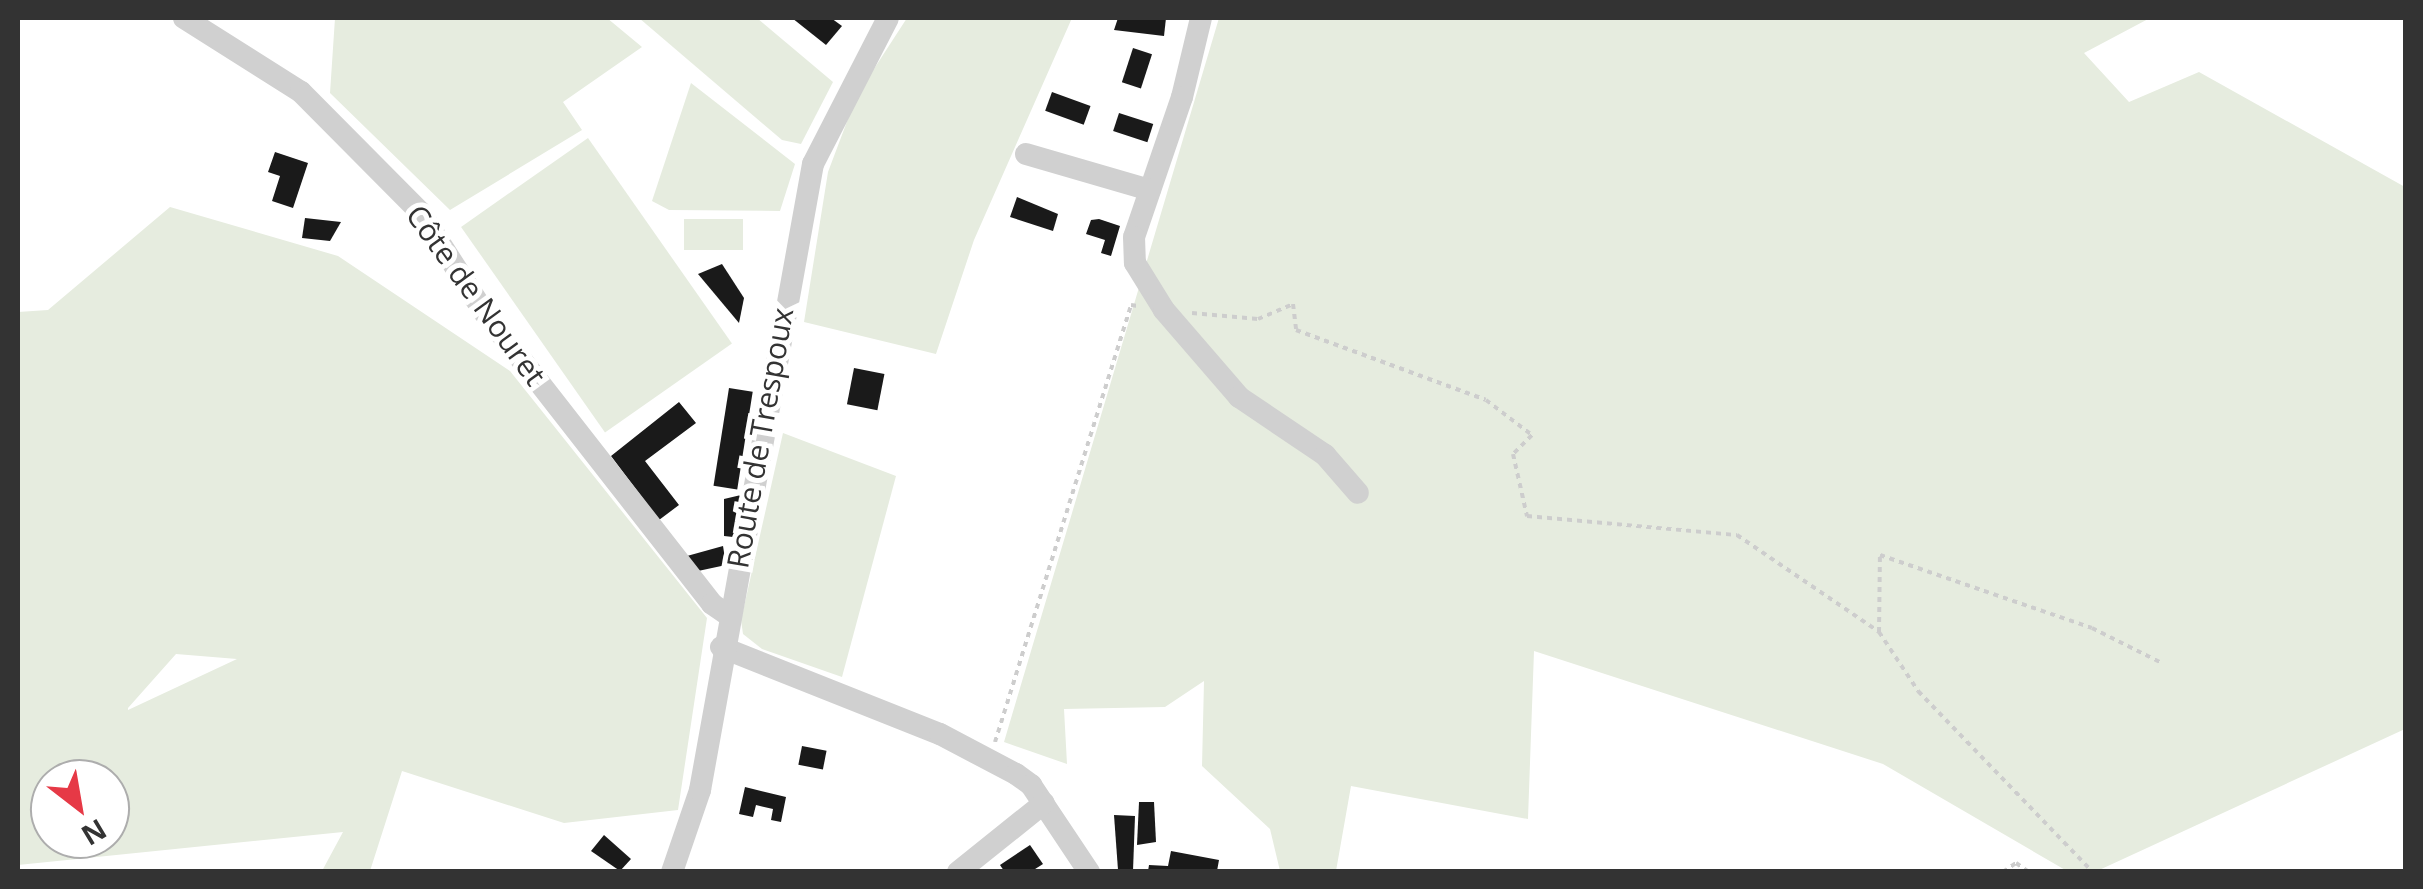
<!DOCTYPE html>
<meta charset="utf-8">
<style>
body{margin:0}
#map{position:relative;width:2423px;height:889px;overflow:hidden;background:#fff;font-family:"Open Sans",sans-serif}
div>[style]{position:absolute}
[style*='--x']{left:calc(var(--x)*1px);top:calc(var(--y)*1px);width:calc(var(--w)*1px);rotate:calc(var(--a)*1deg)}
.green>*{inset:0;background:#e6ecdf;transform-origin:0 0}
.building>*{inset:0;background:#1a1a1a;transform-origin:0 0}
.path>*{height:4px;margin-top:-2px;transform-origin:0;background:repeating-linear-gradient(90deg,#cdcdcd 0 5px,transparent 0 10px)}
.minor>*{height:22px;margin:-11px;padding:0 11px;transform-origin:11px;border-radius:11px;background:#d0d0d0}
span{translate:-50% -50%;white-space:nowrap;text-align:center;line-height:1.15;-webkit-text-stroke:10px #fff;paint-order:stroke}
.street-label{font-size:30px;color:#333}
.frame{position:absolute;inset:0;border:20px solid #333;pointer-events:none}
.north{position:absolute;left:30px;top:759px;width:100px;height:100px;box-sizing:border-box;background:#fff;border:2px solid #adadad;border-radius:50%;rotate:149deg;font-size:28px;font-weight:700;line-height:40px;text-align:center;color:#333}
.north::after{content:'';display:block;margin:auto;width:35px;height:45px;background:#e63946;clip-path:polygon(50% 0,100% 100%,50% 72%,0 100%)}
</style>
<div id="map">
<div class="green">
<div style="clip-path:polygon(335px 18px,607px 18px,642px 47px,563px 102px,582px 130px,450px 210px,330px 93px)"></div>
<div style="clip-path:polygon(639px 18px,757px 18px,833px 82px,801px 144px,782px 140px)"></div>
<div style="clip-path:polygon(907px 18px,1072px 18px,974px 240px,936px 354px,804px 322px,828px 172px,857px 95px)"></div>
<div style="clip-path:polygon(1219px 18px,2150px 18px,2084px 53px,2129px 102px,2199px 72px,2405px 187px,2405px 729px,2097px 871px,2067px 871px,1883px 764px,1534px 651px,1528px 819px,1351px 786px,1336px 871px,1280px 871px,1270px 829px,1202px 766px,1204px 681px,1165px 707px,1064px 709px,1067px 764px,1004px 742px)"></div>
<div style="clip-path:polygon(691px 83px,795px 164px,780px 211px,669px 210px,652px 201px)"></div>
<div style="left:588px;top:138px;width:251px;height:155px;rotate:55deg"></div>
<div style="clip-path:polygon(evenodd,170px 207px,338px 256px,510px 371px,707px 618px,678px 810px,564px 823px,402px 771px,370px 871px,322px 871px,343px 832px,18px 865px,18px 312px,48px 310px,170px 207px,176px 654px,237px 659px,128px 710px,128px 708px,176px 654px,170px 207px,50px 779px,110px 779px,110px 839px,50px 839px,50px 779px)"></div>
<div style="left:684px;top:219px;width:59px;height:31px"></div>
<div style="clip-path:polygon(783px 433px,896px 476px,842px 677px,762px 649px,743px 634px,741px 620px)"></div>
</div>
<div class="building">
<div style="clip-path:polygon(792px 18px,831px 18px,842px 26px,826px 45px)"></div>
<div style="clip-path:polygon(1118px 18px,1166px 18px,1164px 36px,1114px 30px)"></div>
<div style="left:1133px;top:48px;width:20px;height:36px;rotate:18deg"></div>
<div style="left:1052px;top:92px;width:41px;height:20px;rotate:20deg"></div>
<div style="left:1119px;top:113px;width:36px;height:19px;rotate:18deg"></div>
<div style="clip-path:polygon(275px 152px,308px 163px,293px 208px,272px 201px,280px 176px,268px 172px)"></div>
<div style="clip-path:polygon(1017px 197px,1058px 214px,1053px 231px,1010px 217px)"></div>
<div style="clip-path:polygon(305px 218px,341px 222px,330px 241px,302px 238px)"></div>
<div style="clip-path:polygon(1099px 219px,1120px 226px,1111px 256px,1101px 253px,1105px 240px,1086px 234px,1091px 220px)"></div>
<div style="clip-path:polygon(722px 264px,744px 298px,739px 323px,698px 274px)"></div>
<div style="left:854px;top:368px;width:31px;height:37px;rotate:11deg"></div>
<div style="left:729px;top:388px;width:24px;height:99px;rotate:9deg"></div>
<div style="clip-path:polygon(679px 402px,696px 423px,645px 461px,679px 505px,659px 520px,611px 456px)"></div>
<div style="clip-path:polygon(741px 495px,733px 537px,724px 536px,724px 499px)"></div>
<div style="clip-path:polygon(723px 546px,726px 565px,698px 571px,687px 556px)"></div>
<div style="left:802px;top:746px;width:25px;height:19px;rotate:11deg"></div>
<div style="clip-path:polygon(745px 787px,786px 797px,781px 822px,771px 820px,773px 809px,756px 805px,753px 817px,739px 814px)"></div>
<div style="clip-path:polygon(1139px 802px,1154px 802px,1156px 842px,1137px 845px)"></div>
<div style="clip-path:polygon(1114px 815px,1135px 816px,1133px 871px,1118px 870px)"></div>
<div style="clip-path:polygon(604px 835px,631px 859px,620px 871px,591px 851px)"></div>
<div style="clip-path:polygon(1030px 845px,1043px 864px,1032px 871px,1004px 871px,1000px 865px)"></div>
<div style="clip-path:polygon(1171px 851px,1219px 860px,1217px 871px,1148px 871px,1149px 865px,1168px 866px)"></div>
</div>
<div class="path">
<div style="--x:1192;--y:313;--w:66;--a:5.2"></div>
<div style="--x:1258;--y:319;--w:38;--a:-23"></div>
<div style="--x:1293;--y:304;--w:26;--a:83"></div>
<div style="--x:1296;--y:330;--w:202;--a:20.2"></div>
<div style="--x:1486;--y:400;--w:58;--a:37.3"></div>
<div style="--x:1532;--y:435;--w:27;--a:135"></div>
<div style="--x:1513;--y:454;--w:64;--a:77.3"></div>
<div style="--x:1527;--y:516;--w:211;--a:5.2"></div>
<div style="--x:1737;--y:535;--w:172;--a:34.3"></div>
<div style="--x:1879;--y:632;--w:77;--a:-89.3"></div>
<div style="--x:1880;--y:555;--w:224;--a:19"></div>
<div style="--x:2092;--y:628;--w:78;--a:26.6"></div>
<div style="--x:1879;--y:632;--w:71;--a:56.5"></div>
<div style="--x:1918;--y:691;--w:252;--a:46"></div>
<div style="--x:995;--y:742;--w:458;--a:-72.7"></div>
<div style="--x:1131;--y:305;--w:7;--a:8"></div>
<div style="--x:2003;--y:872;--w:16;--a:-35"></div>
<div style="--x:2016;--y:863;--w:16;--a:35"></div>
</div>
<div class="minor">
<div style="--x:184;--y:18;--w:138;--a:32.3"></div>
<div style="--x:301;--y:92;--w:169;--a:45.2"></div>
<div style="--x:420;--y:212;--w:119;--a:57.4"></div>
<div style="--x:484;--y:312;--w:370;--a:52"></div>
<div style="--x:712;--y:604;--w:18;--a:34"></div>
<div style="--x:1201;--y:18;--w:81;--a:103.5"></div>
<div style="--x:1182;--y:97;--w:148;--a:108.9"></div>
<div style="--x:1134;--y:237;--w:26;--a:88"></div>
<div style="--x:1135;--y:263;--w:55;--a:58.3"></div>
<div style="--x:1164;--y:310;--w:115;--a:49.2"></div>
<div style="--x:1239;--y:397;--w:104;--a:34"></div>
<div style="--x:1325;--y:455;--w:50;--a:49"></div>
<div style="--x:1026;--y:154;--w:129;--a:16.2"></div>
<div style="--x:721;--y:647;--w:236;--a:21.7"></div>
<div style="--x:940;--y:734;--w:86;--a:27.8"></div>
<div style="--x:1016;--y:774;--w:19;--a:36"></div>
<div style="--x:1031;--y:785;--w:105;--a:56.3"></div>
<div style="--x:672;--y:872;--w:87;--a:-71.1"></div>
<div style="--x:700;--y:790;--w:636;--a:-79.77"></div>
<div style="--x:813;--y:164;--w:164;--a:-62.8"></div>
<div style="--x:958;--y:872;--w:110;--a:-38.7"></div>
</div>
<div class="street-label">
<span style="left:476px;top:295px;rotate:54deg">Côte de Nouret</span>
<span style="left:760px;top:438px;rotate:-80deg">Route de Trespoux</span>
</div>
<div class="frame"></div>
<div class="north">N</div>
</div>
